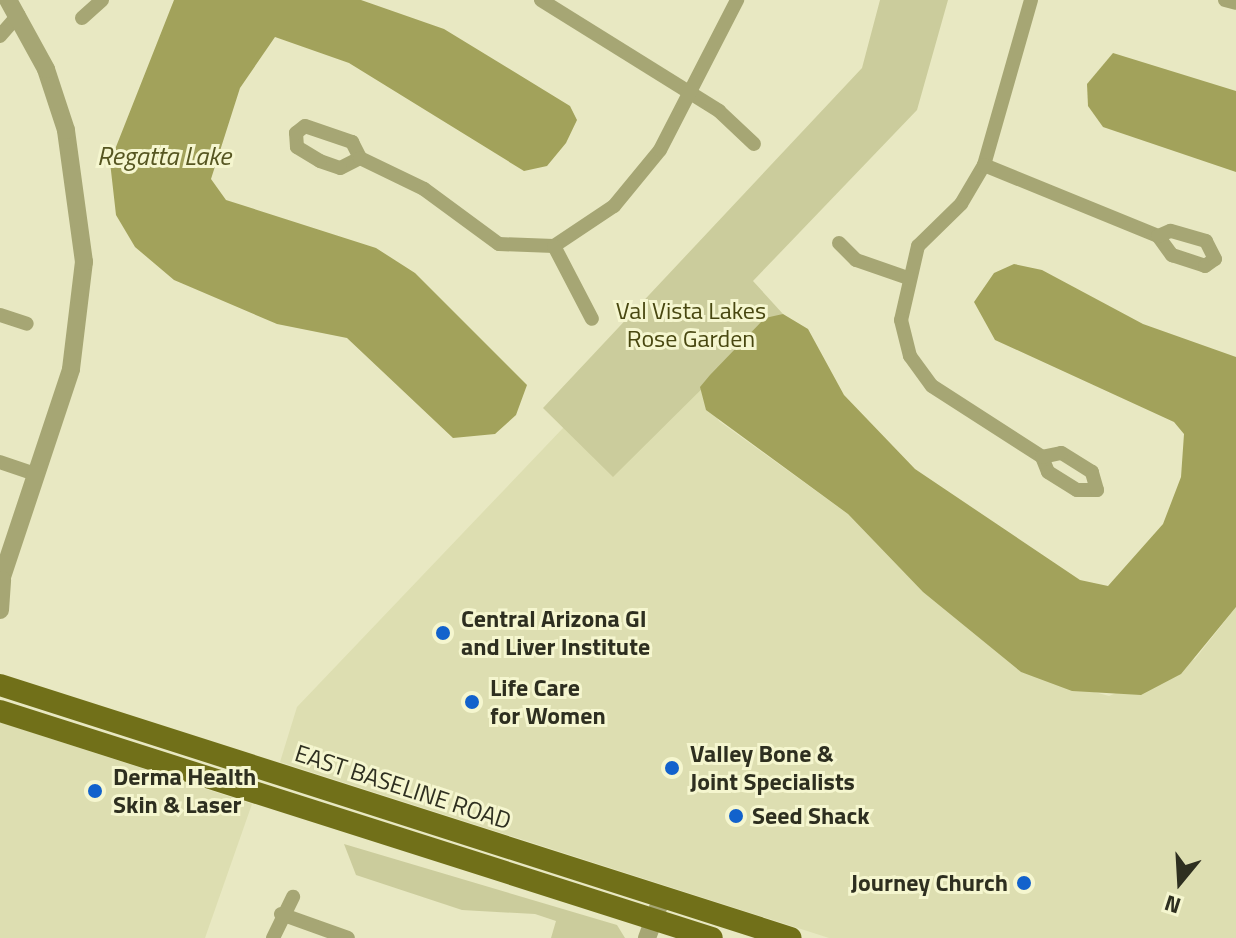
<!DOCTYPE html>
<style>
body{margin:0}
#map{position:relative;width:1236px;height:938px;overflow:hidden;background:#e8e8c2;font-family:"Titillium Web",sans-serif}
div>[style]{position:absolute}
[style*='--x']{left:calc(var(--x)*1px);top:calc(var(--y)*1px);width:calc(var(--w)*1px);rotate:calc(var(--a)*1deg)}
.built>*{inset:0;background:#dddeb1}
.green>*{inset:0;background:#cbcc9c}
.water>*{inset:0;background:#a2a25b}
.minor>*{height:14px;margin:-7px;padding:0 7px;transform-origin:7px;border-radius:7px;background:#a6a674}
.tertiary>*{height:18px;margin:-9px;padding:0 9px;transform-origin:9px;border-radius:9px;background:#a6a674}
.primary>*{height:22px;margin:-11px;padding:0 11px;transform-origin:11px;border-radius:11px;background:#717019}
.dots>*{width:22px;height:22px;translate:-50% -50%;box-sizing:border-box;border:4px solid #f5f6cf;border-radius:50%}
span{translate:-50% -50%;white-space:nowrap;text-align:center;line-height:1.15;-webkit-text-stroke:6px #f5f6cf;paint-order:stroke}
.park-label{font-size:24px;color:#484710}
.poi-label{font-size:24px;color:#2e2f20;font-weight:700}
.left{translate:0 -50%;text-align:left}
.right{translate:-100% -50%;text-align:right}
.street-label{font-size:24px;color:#2e2f20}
.water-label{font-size:26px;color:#565621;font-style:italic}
.north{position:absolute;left:1140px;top:842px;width:80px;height:80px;-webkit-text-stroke:6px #f5f6cf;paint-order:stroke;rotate:198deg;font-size:22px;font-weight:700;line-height:32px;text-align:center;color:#2e2f20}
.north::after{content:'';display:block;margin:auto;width:28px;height:36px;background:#2e2f20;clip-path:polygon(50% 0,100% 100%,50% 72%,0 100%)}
</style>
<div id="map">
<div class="built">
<div style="clip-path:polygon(700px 387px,719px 421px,848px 514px,923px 592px,1021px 672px,1109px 696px,1195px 659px,1236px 607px,1236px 938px,829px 938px,280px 762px,297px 707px,564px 427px,613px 476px)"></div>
<div style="clip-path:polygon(0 722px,252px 804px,205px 938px,0 938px)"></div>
</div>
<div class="green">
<div style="clip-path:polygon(880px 0,948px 0,917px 110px,753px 281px,783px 314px,740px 341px,735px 356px,613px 477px,543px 408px,862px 68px)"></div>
<div style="clip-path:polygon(344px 844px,617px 925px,625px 938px,551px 938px,556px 921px,535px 914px,462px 910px,356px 875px)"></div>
</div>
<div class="water">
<div style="clip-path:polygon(174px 0,361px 0,444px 29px,570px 106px,577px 120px,566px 143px,547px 166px,524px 171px,349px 63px,275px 37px,240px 88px,211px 179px,226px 200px,376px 248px,415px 273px,527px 385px,516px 415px,495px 434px,453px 438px,347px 338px,277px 324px,174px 280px,135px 247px,116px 215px,110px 162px)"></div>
<div style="clip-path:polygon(1113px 53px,1236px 91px,1236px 172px,1103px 127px,1088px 106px,1087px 84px)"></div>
<div style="clip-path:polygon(1014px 264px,1042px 270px,1143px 324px,1236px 357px,1236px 607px,1181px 674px,1141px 695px,1072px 691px,1021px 672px,923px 592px,848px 514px,706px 410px,700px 387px,710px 375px,765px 318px,783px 314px,808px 329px,844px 395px,915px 469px,1080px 580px,1108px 586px,1163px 524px,1181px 477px,1184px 434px,1174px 422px,995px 340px,974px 302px,994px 273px)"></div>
</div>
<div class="minor">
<div style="--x:541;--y:0;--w:210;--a:31.9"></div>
<div style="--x:719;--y:111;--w:48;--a:43.3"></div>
<div style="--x:1031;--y:0;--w:172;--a:105.9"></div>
<div style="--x:984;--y:165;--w:45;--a:120.5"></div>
<div style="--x:961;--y:204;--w:60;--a:135.7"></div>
<div style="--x:918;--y:246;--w:76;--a:102.9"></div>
<div style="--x:901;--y:320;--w:37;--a:76"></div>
<div style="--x:910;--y:356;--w:37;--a:54"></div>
<div style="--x:932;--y:386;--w:131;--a:32.8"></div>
<div style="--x:1042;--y:457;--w:16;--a:68"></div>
<div style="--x:1048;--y:472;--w:34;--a:32"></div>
<div style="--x:1077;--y:490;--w:20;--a:0"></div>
<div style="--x:1097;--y:490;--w:19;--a:-106"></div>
<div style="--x:1092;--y:472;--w:36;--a:-148"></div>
<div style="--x:1061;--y:453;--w:19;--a:168"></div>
<div style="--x:1225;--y:0;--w:11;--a:15"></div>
<div style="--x:82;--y:18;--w:27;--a:-42"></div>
<div style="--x:0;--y:36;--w:28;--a:-49"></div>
<div style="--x:360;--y:158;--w:22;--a:153"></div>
<div style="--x:340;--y:168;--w:21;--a:-161"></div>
<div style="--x:320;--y:161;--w:27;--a:-149"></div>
<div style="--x:297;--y:147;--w:14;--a:-94"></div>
<div style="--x:296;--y:133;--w:11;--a:-38"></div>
<div style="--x:305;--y:126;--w:50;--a:18.8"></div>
<div style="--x:352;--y:142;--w:18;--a:63"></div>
<div style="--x:360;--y:158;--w:71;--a:25.8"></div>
<div style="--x:424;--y:189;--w:93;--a:36.3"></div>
<div style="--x:499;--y:244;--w:55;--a:2.1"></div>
<div style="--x:554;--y:246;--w:72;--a:-33.7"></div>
<div style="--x:614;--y:206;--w:72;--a:-50.6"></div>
<div style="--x:660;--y:150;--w:169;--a:-62.8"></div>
<div style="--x:984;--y:165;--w:188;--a:22.2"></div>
<div style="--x:1158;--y:236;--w:24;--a:54"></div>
<div style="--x:1172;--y:255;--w:35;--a:18"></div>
<div style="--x:1205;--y:266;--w:12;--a:-35"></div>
<div style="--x:1215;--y:259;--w:20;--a:-117"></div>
<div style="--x:1206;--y:241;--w:37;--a:-164"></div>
<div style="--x:1170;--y:231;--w:13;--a:157"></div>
<div style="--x:839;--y:243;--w:24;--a:45"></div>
<div style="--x:856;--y:260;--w:55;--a:19.1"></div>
<div style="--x:554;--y:246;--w:82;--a:62.5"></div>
<div style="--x:0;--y:315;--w:28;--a:18"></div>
<div style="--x:0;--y:462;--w:39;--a:19"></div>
<div style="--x:281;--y:914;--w:71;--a:19.7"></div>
<div style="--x:273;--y:938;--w:46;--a:-64"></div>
</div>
<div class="tertiary">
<div style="--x:0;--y:583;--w:225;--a:-71.6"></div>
<div style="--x:71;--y:369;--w:108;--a:-83.1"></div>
<div style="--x:84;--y:262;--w:133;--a:-97.8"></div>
<div style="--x:66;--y:130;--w:64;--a:-108.2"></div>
<div style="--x:46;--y:69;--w:79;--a:-118.8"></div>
<div style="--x:0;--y:610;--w:30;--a:-86"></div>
<div style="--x:647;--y:938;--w:44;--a:-69.9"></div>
</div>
<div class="primary">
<div style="--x:0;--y:685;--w:830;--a:17.74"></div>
<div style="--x:0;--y:711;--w:747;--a:17.68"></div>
</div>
<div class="dots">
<div style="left:443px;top:633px;background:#1262cc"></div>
<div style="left:472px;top:702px;background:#1262cc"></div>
<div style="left:672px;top:768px;background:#1262cc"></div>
<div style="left:95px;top:791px;background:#1262cc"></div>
<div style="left:736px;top:816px;background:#1262cc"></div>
<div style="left:1024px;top:883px;background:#1262cc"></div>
</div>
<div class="park-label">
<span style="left:691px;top:325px">Val Vista Lakes<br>Rose Garden</span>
</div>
<div class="poi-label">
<span class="left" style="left:461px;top:633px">Central Arizona GI<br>and Liver Institute</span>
<span class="left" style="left:490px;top:702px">Life Care<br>for Women</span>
<span class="left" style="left:690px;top:768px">Valley Bone &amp;<br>Joint Specialists</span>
<span class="left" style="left:113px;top:791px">Derma Health<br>Skin &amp; Laser</span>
<span class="left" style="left:752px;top:816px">Seed Shack</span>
<span class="right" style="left:1008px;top:883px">Journey Church</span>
</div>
<div class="street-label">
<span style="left:403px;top:787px;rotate:18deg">EAST BASELINE ROAD</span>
</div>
<div class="water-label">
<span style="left:164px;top:156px">Regatta Lake</span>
</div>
<div class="north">N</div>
</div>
